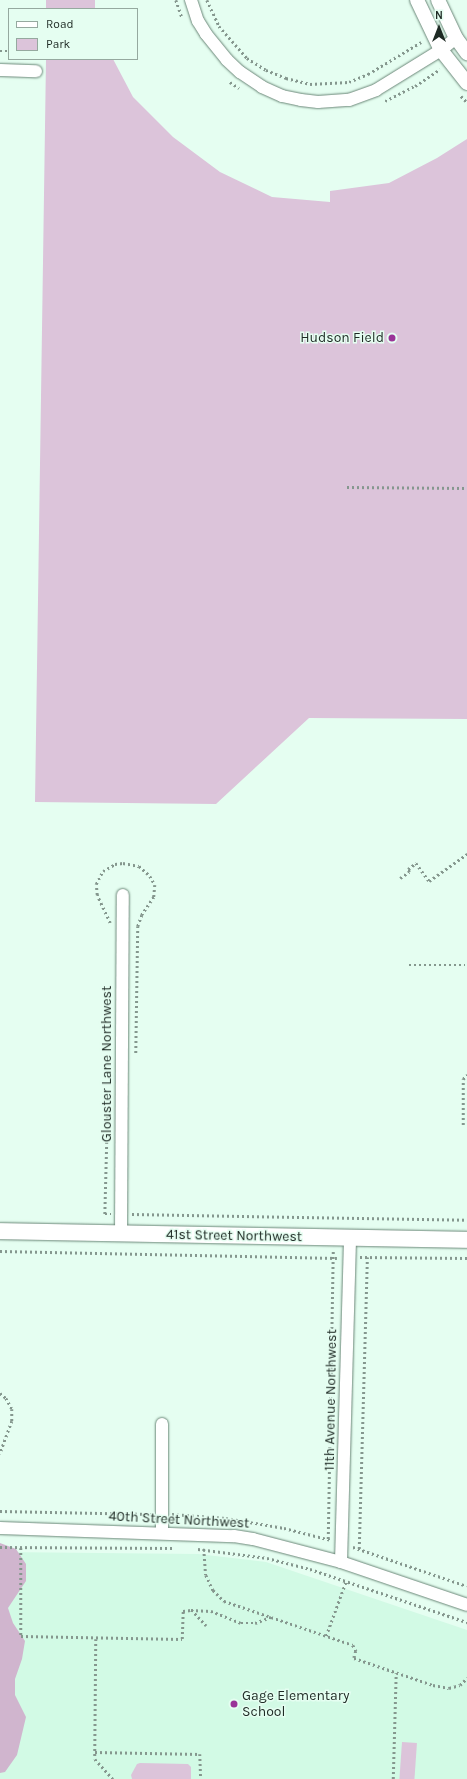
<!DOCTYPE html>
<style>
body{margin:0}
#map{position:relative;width:467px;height:1779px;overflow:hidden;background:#e5fef1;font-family:Karla,sans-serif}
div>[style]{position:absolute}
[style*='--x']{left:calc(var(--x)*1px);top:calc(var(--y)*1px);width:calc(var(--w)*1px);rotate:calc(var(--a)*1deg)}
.built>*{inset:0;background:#d2fae5}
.green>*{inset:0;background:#dcc4da;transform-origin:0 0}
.forest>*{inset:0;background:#d0b5ce}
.path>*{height:2.5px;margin-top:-1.25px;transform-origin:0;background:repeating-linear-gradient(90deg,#85978e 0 2px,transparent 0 5px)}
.roads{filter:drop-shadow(0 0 1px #6b8778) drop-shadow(0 0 1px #6b8778)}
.minor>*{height:12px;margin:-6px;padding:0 6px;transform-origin:6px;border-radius:6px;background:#fff}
.tertiary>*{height:14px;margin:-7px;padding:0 7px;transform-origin:7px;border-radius:7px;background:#fff}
.secondary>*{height:16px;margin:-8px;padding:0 8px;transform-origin:8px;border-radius:8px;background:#fff}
.dots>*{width:11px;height:11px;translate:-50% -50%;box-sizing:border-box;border:2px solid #e5fef1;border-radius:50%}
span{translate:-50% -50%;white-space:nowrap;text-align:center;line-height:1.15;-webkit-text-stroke:3px #e5fef1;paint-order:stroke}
.poi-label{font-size:14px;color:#1e2a24}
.right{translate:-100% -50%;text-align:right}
.left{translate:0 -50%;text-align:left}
.street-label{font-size:14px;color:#1e2a24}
.legend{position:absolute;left:8px;top:8px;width:130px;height:52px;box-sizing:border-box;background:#e5fef1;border:1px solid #95a99f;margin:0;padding:5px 7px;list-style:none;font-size:12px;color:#1e2a24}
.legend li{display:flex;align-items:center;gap:8px;height:20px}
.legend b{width:20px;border:1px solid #95a99f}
.north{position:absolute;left:419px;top:8px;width:40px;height:40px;-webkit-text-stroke:3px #e5fef1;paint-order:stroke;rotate:0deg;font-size:11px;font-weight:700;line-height:16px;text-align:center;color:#1e2a24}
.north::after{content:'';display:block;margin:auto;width:14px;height:18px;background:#1e2a24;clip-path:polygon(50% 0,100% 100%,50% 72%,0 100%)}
</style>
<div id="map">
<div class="built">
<div style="clip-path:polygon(0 1552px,198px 1554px,266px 1562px,467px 1630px,467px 1779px,0 1779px)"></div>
</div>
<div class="green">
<div style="left:46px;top:0;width:49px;height:9px"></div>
<div style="clip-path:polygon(46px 59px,113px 59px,133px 97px,173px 137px,220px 172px,272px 197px,330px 202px,330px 191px,389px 183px,437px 158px,467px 139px,467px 719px,309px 718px,216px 804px,35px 802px)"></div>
<div style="left:402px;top:1742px;width:15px;height:37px;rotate:4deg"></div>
<div style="clip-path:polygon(140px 1763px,188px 1764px,191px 1767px,191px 1779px,132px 1779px,131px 1775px,137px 1764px)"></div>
</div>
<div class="forest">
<div style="clip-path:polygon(0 1543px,16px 1549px,26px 1564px,26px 1581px,8px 1608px,13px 1623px,25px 1641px,22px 1659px,15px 1679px,15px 1695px,26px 1717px,17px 1755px,5px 1772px,0 1773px)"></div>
</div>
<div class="path">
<div style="--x:176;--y:0;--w:18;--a:71"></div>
<div style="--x:207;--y:0;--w:29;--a:65"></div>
<div style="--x:219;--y:26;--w:43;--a:48.8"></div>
<div style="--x:247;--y:58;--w:22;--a:32"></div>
<div style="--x:266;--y:70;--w:22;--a:22"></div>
<div style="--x:286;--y:78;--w:25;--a:14"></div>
<div style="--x:310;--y:84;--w:39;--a:-3"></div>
<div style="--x:349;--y:82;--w:21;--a:-23"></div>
<div style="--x:368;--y:74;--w:62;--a:-31.1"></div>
<div style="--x:0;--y:51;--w:9;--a:0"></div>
<div style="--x:230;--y:82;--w:11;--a:34"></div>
<div style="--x:461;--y:96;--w:8;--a:45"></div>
<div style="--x:385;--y:101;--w:34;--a:-27"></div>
<div style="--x:415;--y:86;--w:30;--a:-34"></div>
<div style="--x:347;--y:487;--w:120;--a:0.5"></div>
<div style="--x:400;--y:878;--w:11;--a:-34"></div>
<div style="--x:409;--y:872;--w:3;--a:-108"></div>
<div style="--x:408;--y:869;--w:10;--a:-37"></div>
<div style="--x:416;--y:863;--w:22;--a:54"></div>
<div style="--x:429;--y:881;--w:47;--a:-35.4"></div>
<div style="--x:110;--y:923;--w:31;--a:-115"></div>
<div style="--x:97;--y:895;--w:11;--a:-95"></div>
<div style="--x:96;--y:884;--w:15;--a:-62"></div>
<div style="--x:103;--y:871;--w:14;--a:-30"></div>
<div style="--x:115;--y:864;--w:8;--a:-7"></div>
<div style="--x:123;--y:863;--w:16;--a:11"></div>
<div style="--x:139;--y:866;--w:15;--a:42"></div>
<div style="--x:150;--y:876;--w:10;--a:61"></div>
<div style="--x:155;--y:885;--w:12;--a:95"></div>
<div style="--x:154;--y:897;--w:22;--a:124"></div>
<div style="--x:142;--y:915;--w:12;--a:110"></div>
<div style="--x:138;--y:926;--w:129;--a:90.9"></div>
<div style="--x:409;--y:965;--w:56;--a:0"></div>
<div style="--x:108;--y:1102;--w:112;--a:91.5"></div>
<div style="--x:105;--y:1214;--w:6;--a:0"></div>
<div style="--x:463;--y:1125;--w:46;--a:-90"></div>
<div style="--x:463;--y:1079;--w:6;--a:-45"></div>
<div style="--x:132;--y:1214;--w:335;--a:1"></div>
<div style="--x:0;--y:1251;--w:337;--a:1.2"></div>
<div style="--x:360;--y:1257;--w:107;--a:0.5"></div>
<div style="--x:0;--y:1393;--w:8;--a:40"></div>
<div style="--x:6;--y:1398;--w:13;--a:61"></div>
<div style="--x:12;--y:1409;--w:12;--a:90"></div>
<div style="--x:12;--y:1421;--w:35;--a:110"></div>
<div style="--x:0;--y:1511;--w:151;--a:1.1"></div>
<div style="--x:172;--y:1514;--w:54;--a:4.2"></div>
<div style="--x:226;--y:1518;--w:59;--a:9.8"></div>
<div style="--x:284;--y:1528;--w:49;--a:14.3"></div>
<div style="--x:328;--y:1539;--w:289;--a:-89"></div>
<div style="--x:0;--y:1547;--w:173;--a:0.3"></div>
<div style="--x:353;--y:1547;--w:120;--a:18.9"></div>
<div style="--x:21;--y:1548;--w:88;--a:90"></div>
<div style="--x:21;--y:1636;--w:161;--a:1.1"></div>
<div style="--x:182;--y:1639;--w:28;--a:-88"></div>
<div style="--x:183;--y:1611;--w:8;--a:-7"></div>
<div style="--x:198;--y:1549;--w:70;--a:7.4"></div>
<div style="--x:267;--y:1558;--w:44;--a:14.3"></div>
<div style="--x:310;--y:1569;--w:166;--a:18.7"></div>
<div style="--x:204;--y:1549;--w:26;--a:86"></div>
<div style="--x:206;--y:1575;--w:17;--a:65"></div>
<div style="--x:213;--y:1590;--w:16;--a:45"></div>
<div style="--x:224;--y:1601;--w:136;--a:18.8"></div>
<div style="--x:353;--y:1645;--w:7;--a:63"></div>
<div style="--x:356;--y:1651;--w:7;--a:106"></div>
<div style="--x:354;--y:1658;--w:83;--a:18.9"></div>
<div style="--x:433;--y:1685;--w:16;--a:11"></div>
<div style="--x:449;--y:1688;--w:11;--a:-15"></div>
<div style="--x:460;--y:1685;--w:10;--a:-45"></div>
<div style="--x:359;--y:1549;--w:292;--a:-88.4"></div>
<div style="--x:206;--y:1626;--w:22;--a:-133"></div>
<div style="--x:191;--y:1610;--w:20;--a:3"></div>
<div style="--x:211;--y:1611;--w:32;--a:22"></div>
<div style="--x:241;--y:1623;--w:14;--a:0"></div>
<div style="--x:255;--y:1623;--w:17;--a:-21"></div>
<div style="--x:326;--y:1636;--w:59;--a:-70"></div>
<div style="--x:96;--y:1639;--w:120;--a:90.5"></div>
<div style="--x:95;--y:1759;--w:27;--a:48"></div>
<div style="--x:95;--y:1752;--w:105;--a:1.1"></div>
<div style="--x:200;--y:1754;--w:25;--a:88"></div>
<div style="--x:393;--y:1779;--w:106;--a:-88.4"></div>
</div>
<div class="roads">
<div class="minor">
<div style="--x:191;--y:0;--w:22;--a:72"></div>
<div style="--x:198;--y:21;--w:15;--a:58"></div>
<div style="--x:206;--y:34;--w:33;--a:51"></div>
<div style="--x:227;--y:60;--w:18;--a:43"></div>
<div style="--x:240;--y:72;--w:27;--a:34"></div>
<div style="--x:262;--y:87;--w:22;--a:24"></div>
<div style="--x:282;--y:96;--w:19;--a:12"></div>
<div style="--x:301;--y:100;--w:17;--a:7"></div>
<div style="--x:318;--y:102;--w:31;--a:-4"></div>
<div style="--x:349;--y:100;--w:29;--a:-20"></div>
<div style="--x:376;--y:90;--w:76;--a:-31.6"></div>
<div style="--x:441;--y:50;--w:19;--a:-39"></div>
<div style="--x:0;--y:70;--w:36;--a:2"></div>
<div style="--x:121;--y:1234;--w:339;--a:-89.7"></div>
<div style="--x:0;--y:1528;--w:234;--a:2"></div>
<div style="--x:234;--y:1536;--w:19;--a:9"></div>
<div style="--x:253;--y:1539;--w:91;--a:14.6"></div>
<div style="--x:341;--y:1562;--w:133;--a:18.8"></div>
<div style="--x:162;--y:1533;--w:109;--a:-90"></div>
<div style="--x:341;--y:1562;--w:324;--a:-88.4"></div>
</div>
<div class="tertiary">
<div style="--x:417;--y:0;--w:55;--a:64.4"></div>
<div style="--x:441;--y:50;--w:42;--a:51.8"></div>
<div style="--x:438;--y:0;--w:42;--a:64.7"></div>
<div style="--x:456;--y:38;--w:19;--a:54"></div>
</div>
<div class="secondary">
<div style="--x:0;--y:1231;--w:467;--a:1.1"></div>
</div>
</div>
<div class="dots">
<div style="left:392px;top:338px;background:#9a3498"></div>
<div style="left:234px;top:1704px;background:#9a3498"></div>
</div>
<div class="poi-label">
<span class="right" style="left:384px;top:338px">Hudson Field</span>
<span class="left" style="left:242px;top:1704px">Gage Elementary<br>School</span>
</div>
<div class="street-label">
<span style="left:107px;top:1064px;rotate:-90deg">Glouster Lane Northwest</span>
<span style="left:234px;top:1236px;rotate:1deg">41st Street Northwest</span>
<span style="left:331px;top:1400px;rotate:-89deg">11th Avenue Northwest</span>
<span style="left:179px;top:1520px;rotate:3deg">40th Street Northwest</span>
</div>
<ul class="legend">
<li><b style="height:5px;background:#fff"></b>Road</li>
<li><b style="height:11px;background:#dcc4da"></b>Park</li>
</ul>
<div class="north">N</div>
</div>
